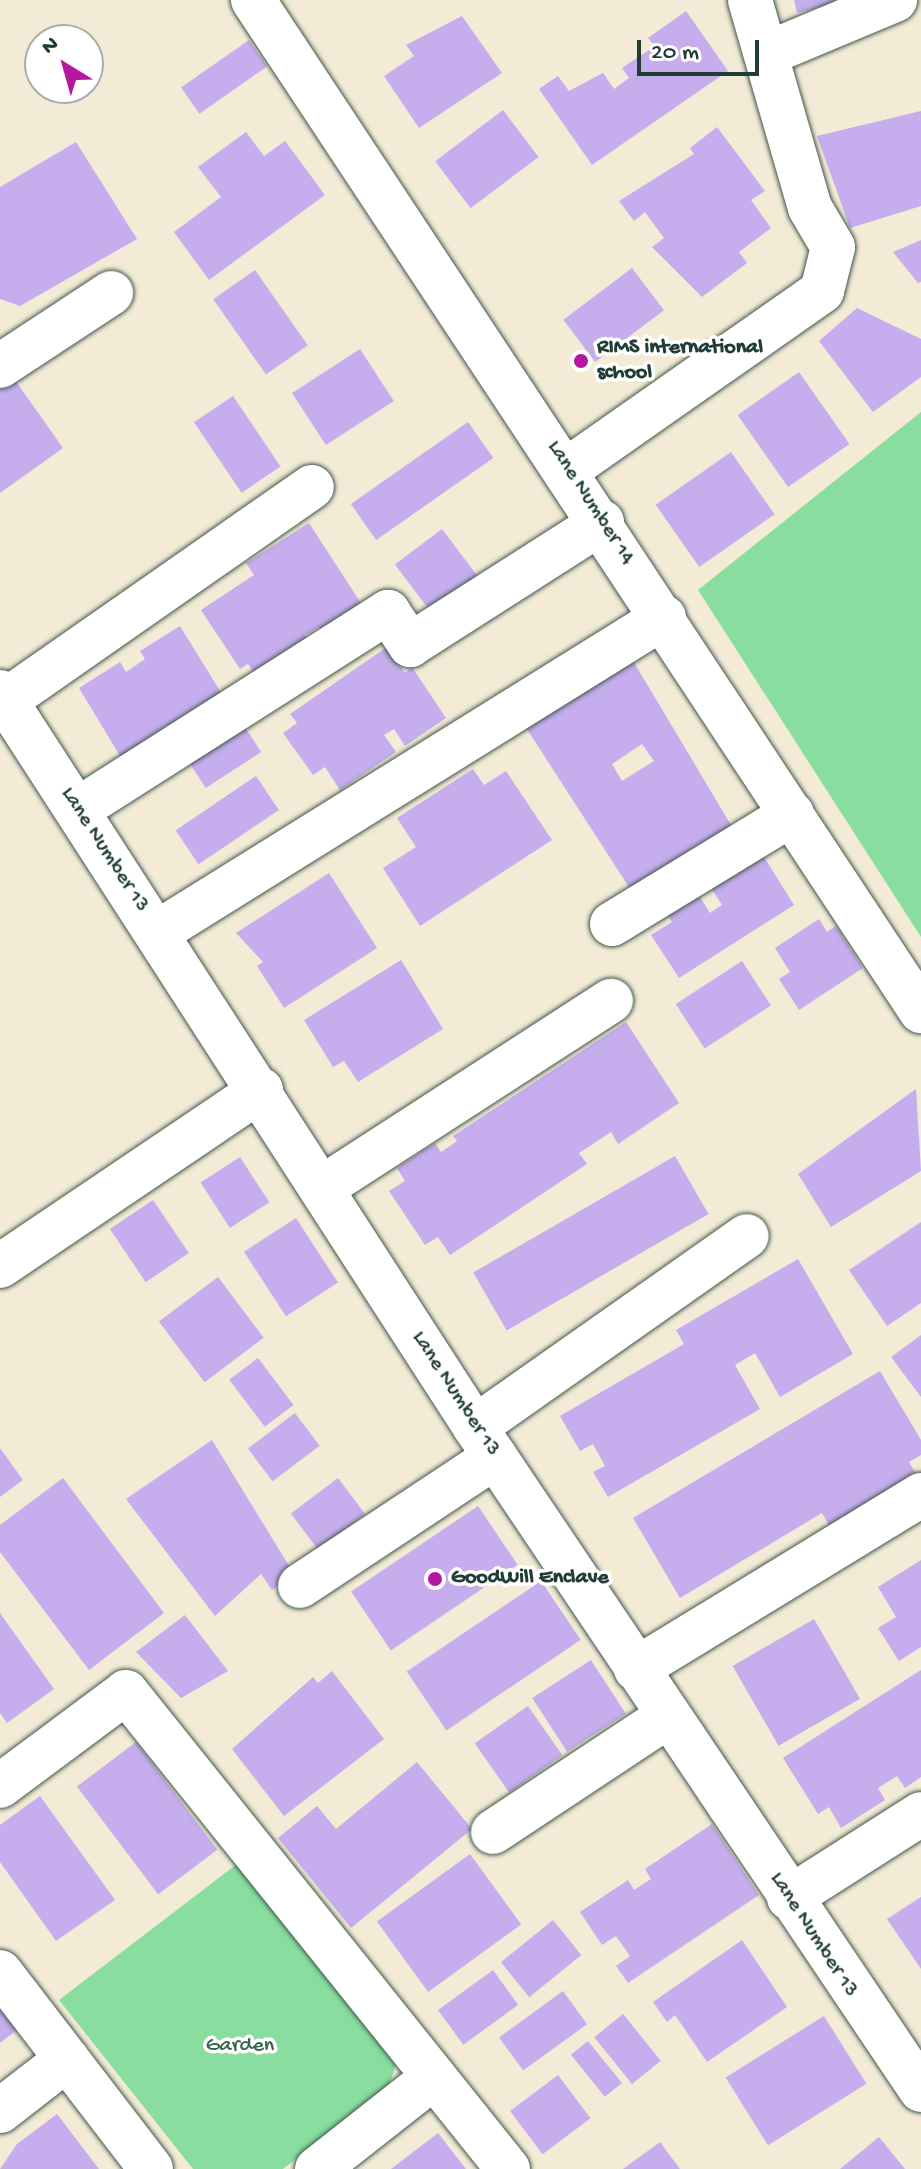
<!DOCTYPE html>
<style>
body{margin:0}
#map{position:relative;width:921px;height:2169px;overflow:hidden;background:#f3ebd5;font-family:"Gochi Hand",sans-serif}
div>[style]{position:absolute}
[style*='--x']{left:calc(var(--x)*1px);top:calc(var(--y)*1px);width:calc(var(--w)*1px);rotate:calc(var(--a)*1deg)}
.green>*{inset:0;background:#89dd9f}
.building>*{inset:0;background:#c6aded;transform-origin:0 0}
.roads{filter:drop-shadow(0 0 2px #3f574c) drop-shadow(0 0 2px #3f574c)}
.minor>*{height:44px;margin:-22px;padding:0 22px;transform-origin:22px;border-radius:22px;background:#fff}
.dots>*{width:22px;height:22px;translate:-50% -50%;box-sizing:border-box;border:4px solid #fff;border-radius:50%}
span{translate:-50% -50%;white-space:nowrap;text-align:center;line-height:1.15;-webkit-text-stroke:7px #fff;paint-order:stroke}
.poi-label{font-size:22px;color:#1f3d34;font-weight:700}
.left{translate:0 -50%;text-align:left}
.street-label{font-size:22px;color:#1f3d34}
.park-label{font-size:22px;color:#3a654f}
.north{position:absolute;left:24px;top:24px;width:80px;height:80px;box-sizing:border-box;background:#fff;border:2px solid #a5b1ae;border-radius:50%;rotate:323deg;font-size:22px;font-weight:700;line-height:32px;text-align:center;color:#1f3d34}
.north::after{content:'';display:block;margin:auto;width:28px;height:36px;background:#b5179e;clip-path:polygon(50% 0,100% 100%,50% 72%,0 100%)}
.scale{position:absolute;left:637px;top:40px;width:122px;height:36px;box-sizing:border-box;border:4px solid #1f3d34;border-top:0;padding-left:10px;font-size:24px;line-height:28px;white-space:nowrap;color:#1f3d34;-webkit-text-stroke:6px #fff;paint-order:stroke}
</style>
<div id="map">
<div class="green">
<div style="clip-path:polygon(921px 412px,921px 937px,698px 590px)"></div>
<div style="clip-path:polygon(237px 1864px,397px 2062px,388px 2088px,283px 2169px,193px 2169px,59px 2000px)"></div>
</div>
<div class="building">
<div style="clip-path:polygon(794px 0,843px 0,843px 1px,797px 13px)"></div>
<div style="clip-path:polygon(686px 11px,728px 71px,592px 165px,539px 89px,558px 76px,569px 91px,603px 73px,614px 89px,629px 78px,622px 68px,655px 46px,648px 38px)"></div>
<div style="clip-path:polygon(462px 16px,502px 73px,419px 128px,384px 76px,414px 56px,406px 45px)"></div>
<div style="left:249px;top:40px;width:32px;height:83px;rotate:55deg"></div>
<div style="left:503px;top:110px;width:59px;height:85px;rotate:53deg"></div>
<div style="clip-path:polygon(921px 111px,921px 206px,850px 228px,817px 136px)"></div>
<div style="clip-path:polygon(717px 127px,765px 191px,751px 200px,771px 228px,739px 252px,747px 263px,702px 297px,652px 247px,664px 238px,645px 212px,634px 221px,619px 201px,694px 154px,690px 148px)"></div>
<div style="clip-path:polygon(246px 132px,264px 156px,285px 141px,325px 195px,209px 280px,174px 232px,221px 197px,198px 167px)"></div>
<div style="clip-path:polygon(76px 142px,137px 239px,20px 306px,0 299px,0 187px)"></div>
<div style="clip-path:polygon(921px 240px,921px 282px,918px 283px,893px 252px)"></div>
<div style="left:632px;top:268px;width:53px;height:86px;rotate:53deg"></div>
<div style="left:255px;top:270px;width:92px;height:51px;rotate:55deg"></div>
<div style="clip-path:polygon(857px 308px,921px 339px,921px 377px,873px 412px,819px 341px)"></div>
<div style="left:360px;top:349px;width:62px;height:81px;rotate:57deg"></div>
<div style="left:799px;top:372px;width:88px;height:75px;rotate:55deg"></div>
<div style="clip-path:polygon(10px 373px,63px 448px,0 493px,0 380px)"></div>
<div style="left:233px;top:396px;width:85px;height:47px;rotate:56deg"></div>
<div style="left:468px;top:422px;width:44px;height:143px;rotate:55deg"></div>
<div style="left:731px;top:452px;width:76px;height:92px;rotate:55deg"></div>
<div style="clip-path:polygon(309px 523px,366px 611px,326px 638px,319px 627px,305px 635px,312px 646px,260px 681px,248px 664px,240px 669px,201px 610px,254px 575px,246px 563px)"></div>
<div style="left:442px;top:529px;width:63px;height:59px;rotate:53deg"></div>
<div style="clip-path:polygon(180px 626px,228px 704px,126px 766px,79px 688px,120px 662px,126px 672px,145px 659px,140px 651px)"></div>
<div style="clip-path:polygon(387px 647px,405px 673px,412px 667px,446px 718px,405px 746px,394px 729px,384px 735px,396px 752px,340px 790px,325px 767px,313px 775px,283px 733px,297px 723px,290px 714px)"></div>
<div style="clip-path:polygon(evenodd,629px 654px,734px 830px,634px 895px,523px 723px,629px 654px,642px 744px,654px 761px,622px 781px,612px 764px,642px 744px)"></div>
<div style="left:241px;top:721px;width:37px;height:66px;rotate:57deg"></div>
<div style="clip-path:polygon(473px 769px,484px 785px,506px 771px,552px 840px,420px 926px,383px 868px,416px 847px,397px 818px)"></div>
<div style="left:256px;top:776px;width:41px;height:97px;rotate:56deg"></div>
<div style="clip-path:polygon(759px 849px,794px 905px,679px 978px,651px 935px,672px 922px,664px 910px,695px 889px,710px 913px,722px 905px,707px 882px)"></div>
<div style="clip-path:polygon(329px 873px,377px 948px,284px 1008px,257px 966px,263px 962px,236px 933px)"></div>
<div style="clip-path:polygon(819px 919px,827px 932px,836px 926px,863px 968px,799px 1010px,779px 979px,790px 972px,775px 948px)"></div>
<div style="clip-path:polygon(401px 960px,443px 1029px,358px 1082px,344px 1061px,333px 1067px,304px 1020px)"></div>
<div style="left:742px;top:961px;width:53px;height:79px;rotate:57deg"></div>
<div style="clip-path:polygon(626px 1022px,679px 1103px,618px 1144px,611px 1132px,579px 1153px,587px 1164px,450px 1255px,438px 1237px,425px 1245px,389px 1191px,405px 1181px,397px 1168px,435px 1143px,441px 1152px,457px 1141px,453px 1136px)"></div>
<div style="clip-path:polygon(916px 1089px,921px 1171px,831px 1227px,798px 1174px)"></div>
<div style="left:675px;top:1156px;width:67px;height:233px;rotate:60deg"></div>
<div style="left:240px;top:1157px;width:54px;height:47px;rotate:57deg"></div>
<div style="left:153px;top:1200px;width:64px;height:52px;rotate:56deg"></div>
<div style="left:296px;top:1218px;width:77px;height:62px;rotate:57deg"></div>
<div style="clip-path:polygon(921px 1222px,921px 1303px,887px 1326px,849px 1270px)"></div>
<div style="clip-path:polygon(798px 1259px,853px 1354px,780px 1397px,755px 1353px,735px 1365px,760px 1409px,608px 1497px,593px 1472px,605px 1466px,593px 1444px,580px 1451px,560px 1416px,684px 1344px,676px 1330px)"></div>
<div style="left:218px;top:1277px;width:76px;height:74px;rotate:53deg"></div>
<div style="clip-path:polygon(921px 1335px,921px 1397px,891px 1357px)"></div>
<div style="left:258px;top:1358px;width:59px;height:36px;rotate:53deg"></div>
<div style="clip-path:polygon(880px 1371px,921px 1440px,921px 1455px,909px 1462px,918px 1477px,831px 1529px,822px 1513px,680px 1598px,633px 1518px)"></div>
<div style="left:295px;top:1413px;width:41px;height:59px;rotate:53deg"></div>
<div style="clip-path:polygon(212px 1440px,294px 1574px,272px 1590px,261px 1574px,215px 1616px,126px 1499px)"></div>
<div style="clip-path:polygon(0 1448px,23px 1480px,0 1497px)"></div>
<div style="clip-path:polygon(63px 1478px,164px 1613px,89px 1670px,0 1552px,0 1525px)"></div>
<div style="left:338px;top:1478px;width:45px;height:59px;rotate:53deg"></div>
<div style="left:478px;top:1506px;width:71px;height:153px;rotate:56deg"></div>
<div style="clip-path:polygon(921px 1560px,921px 1647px,899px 1661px,878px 1628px,896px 1617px,878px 1587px)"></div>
<div style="left:541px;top:1581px;width:71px;height:162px;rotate:56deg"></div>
<div style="clip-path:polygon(0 1613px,54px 1689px,7px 1723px,0 1713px)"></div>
<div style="clip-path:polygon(185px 1615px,228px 1671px,181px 1698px,136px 1652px)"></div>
<div style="left:814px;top:1619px;width:92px;height:94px;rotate:60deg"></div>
<div style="left:591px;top:1660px;width:64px;height:70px;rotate:57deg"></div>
<div style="clip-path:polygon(921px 1670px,921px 1777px,905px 1788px,897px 1776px,878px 1788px,885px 1800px,841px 1828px,829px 1807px,818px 1814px,783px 1758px)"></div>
<div style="clip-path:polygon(332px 1671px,384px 1739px,284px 1816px,232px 1749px,313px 1677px,318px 1683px)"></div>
<div style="left:528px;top:1706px;width:60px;height:65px;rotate:55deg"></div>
<div style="left:136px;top:1742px;width:135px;height:74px;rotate:53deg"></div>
<div style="clip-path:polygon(417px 1762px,472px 1829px,351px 1928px,278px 1838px,317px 1806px,336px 1829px)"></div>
<div style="clip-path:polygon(40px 1796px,115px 1900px,56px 1941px,0 1862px,0 1825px)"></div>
<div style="clip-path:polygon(712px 1824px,759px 1895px,628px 1983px,616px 1966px,630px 1956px,616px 1936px,602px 1945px,580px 1912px,628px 1880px,634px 1890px,651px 1879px,645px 1869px)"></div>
<div style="left:470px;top:1854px;width:87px;height:115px;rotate:54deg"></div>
<div style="clip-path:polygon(921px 1897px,921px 1969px,887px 1919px)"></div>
<div style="left:553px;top:1920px;width:45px;height:67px;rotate:51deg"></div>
<div style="clip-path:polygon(742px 1940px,787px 2007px,707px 2062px,675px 2015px,667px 2022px,653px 2002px)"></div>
<div style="left:493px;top:1970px;width:43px;height:68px;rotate:54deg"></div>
<div style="left:563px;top:1991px;width:41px;height:79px;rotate:54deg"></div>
<div style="clip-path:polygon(0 2005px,18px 2029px,0 2043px)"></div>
<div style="left:623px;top:2014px;width:60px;height:37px;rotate:51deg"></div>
<div style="left:824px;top:2016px;width:80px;height:116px;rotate:58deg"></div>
<div style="left:588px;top:2041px;width:54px;height:22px;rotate:51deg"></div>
<div style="left:558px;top:2075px;width:54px;height:60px;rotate:53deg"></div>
<div style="clip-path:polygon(57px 2114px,99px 2169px,0 2169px,17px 2144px)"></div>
<div style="clip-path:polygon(438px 2133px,466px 2169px,391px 2169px)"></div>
<div style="clip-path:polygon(879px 2137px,905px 2169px,840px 2169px)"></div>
<div style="clip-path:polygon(660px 2142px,680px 2169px,623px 2169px)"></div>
</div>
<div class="roads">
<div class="minor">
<div style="--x:253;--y:0;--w:1212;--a:56.55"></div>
<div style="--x:766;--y:54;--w:140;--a:-22.7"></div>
<div style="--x:0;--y:366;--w:133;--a:-33.3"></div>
<div style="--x:568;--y:469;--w:310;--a:-35"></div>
<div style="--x:822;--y:291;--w:45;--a:-76"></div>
<div style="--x:833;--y:247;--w:45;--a:-120.5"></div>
<div style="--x:810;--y:208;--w:216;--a:-106.1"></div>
<div style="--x:0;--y:692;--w:875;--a:57.13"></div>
<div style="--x:475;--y:1427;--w:799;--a:56.07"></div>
<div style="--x:5;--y:701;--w:374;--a:-34.9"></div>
<div style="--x:77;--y:810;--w:369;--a:-32.5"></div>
<div style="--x:388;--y:612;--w:40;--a:56"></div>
<div style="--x:410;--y:645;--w:228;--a:-32.6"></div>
<div style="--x:612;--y:924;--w:211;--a:-31.4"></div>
<div style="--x:158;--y:932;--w:596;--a:-31.9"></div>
<div style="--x:323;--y:1187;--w:343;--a:-32.9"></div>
<div style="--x:0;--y:1266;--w:315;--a:-34"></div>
<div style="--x:475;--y:1427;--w:332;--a:-35.1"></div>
<div style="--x:300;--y:1586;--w:234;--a:-33.5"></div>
<div style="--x:636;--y:1669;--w:334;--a:-31.4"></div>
<div style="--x:0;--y:1786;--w:157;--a:-36.7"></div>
<div style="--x:126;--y:1692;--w:611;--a:51.31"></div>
<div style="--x:493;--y:1832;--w:210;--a:-33.5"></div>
<div style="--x:789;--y:1898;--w:156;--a:-32.5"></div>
<div style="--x:0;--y:1972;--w:248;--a:52.5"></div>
<div style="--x:0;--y:2111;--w:85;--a:-37.8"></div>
<div style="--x:317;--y:2169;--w:149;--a:-38.2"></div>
</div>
</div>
<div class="dots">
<div style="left:581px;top:361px;background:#b5179e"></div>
<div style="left:435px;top:1579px;background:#b5179e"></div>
</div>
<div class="poi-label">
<span class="left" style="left:597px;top:361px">RIMS international<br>school</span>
<span class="left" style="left:451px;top:1579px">GoodWill Enclave</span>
</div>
<div class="street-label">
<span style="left:590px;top:503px;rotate:57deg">Lane Number 14</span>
<span style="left:104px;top:850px;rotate:57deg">Lane Number 13</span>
<span style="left:455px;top:1394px;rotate:57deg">Lane Number 13</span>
<span style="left:813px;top:1935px;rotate:57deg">Lane Number 13</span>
</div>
<div class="park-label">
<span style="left:240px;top:2047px">Garden</span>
</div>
<div class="north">N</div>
<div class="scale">20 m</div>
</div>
